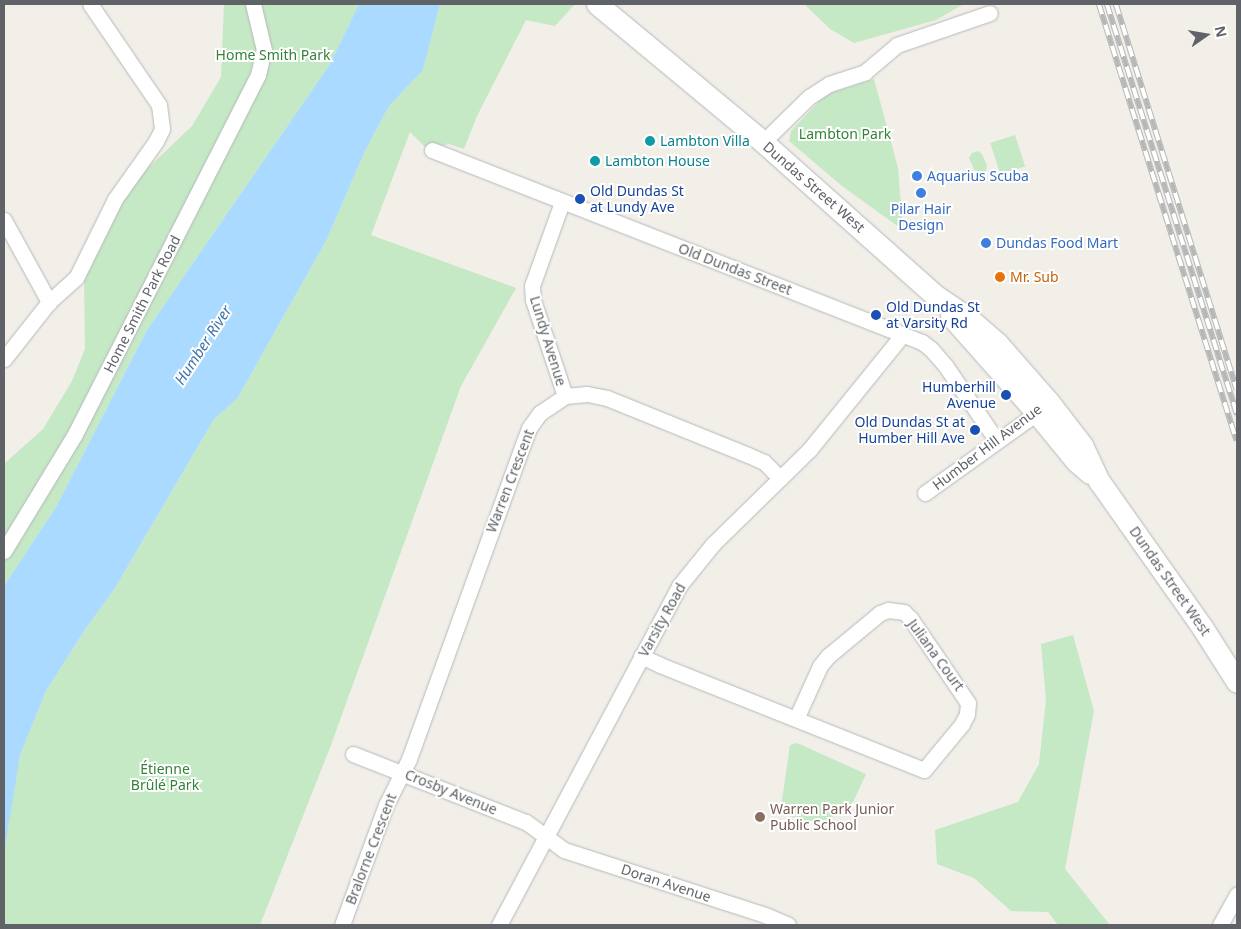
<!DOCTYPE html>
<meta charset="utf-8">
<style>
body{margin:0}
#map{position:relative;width:1241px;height:929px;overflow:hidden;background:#f1efe8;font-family:"Noto Sans",sans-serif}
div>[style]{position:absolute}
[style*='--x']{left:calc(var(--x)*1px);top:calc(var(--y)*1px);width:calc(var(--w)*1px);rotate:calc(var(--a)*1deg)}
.green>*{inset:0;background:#c5e8c5;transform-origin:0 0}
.water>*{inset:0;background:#aadaff}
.roads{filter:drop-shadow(0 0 1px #b5b8bc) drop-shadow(0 0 1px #b5b8bc)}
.street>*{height:15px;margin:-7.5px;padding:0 7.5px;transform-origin:7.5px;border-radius:7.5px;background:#fff}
.secondary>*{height:21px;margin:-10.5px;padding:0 10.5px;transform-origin:10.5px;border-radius:10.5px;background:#fff}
.rail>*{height:5.5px;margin-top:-2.75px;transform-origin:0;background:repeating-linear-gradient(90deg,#fff 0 11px,#b6b7b8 0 22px);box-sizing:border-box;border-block:1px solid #b6b7b8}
.dots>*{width:14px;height:14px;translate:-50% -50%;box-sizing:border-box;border:2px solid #fff;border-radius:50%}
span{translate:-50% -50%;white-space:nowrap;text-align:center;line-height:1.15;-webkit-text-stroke:4px #fff;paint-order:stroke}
.park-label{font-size:14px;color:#348238}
.culture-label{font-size:14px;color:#0d838f}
.left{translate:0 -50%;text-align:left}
.shop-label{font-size:14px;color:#366cbe}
.street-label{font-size:14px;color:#5f6368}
.transit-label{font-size:14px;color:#164399}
.right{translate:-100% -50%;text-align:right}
.food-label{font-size:14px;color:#c56008}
.education-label{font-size:14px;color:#785e54}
.water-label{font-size:15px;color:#4174aa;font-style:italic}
.frame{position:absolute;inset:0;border:5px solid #5f6368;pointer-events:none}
.north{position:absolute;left:1181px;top:10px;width:50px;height:50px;-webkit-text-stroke:4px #fff;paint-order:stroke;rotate:77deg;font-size:14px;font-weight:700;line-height:20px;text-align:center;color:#5f6368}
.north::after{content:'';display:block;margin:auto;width:18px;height:22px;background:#5f6368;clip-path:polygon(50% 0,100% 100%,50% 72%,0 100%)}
</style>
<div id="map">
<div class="green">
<div style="clip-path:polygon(224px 4px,359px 4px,330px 64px,147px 330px,56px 507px,4px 586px,4px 464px,43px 429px,72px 381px,85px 349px,84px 277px,108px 225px,131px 184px,192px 126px,221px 77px)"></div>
<div style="clip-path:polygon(440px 4px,575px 4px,555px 26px,526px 20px,477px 116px,464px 149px,449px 144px,428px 150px,410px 132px,371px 235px,516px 288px,461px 386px,331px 745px,260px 925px,4px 925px,4px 853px,16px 772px,20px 755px,46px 691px,86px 628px,115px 588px,214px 419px,237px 399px,326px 241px,365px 151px,389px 106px,423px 70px)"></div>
<div style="clip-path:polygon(804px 4px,964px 4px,936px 20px,854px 43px,830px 29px)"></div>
<div style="clip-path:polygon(874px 79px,898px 168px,903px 230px,842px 186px,789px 141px,791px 131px,825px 95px)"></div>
<div style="left:1015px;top:135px;width:33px;height:26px;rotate:72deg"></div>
<div style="clip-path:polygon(978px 151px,982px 154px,987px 166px,985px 174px,981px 176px,977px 176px,969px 158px,972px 153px)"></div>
<div style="clip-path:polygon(1073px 635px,1094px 711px,1065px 869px,1110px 925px,1058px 925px,1048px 912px,1011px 911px,974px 878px,937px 864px,935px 830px,1018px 802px,1039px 764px,1046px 700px,1041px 644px)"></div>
<div style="clip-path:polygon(797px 743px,866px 774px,853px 802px,842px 812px,828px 819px,813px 822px,780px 814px,790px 745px)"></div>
</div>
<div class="water">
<div style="clip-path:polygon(359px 4px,440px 4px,423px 70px,389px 106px,365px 151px,326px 241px,237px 399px,214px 419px,115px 588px,86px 628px,46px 691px,20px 755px,4px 853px,4px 586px,56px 507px,147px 330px,330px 64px)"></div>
</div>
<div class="roads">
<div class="street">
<div style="--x:763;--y:142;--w:64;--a:-44.4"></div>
<div style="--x:809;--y:97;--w:24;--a:-33"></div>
<div style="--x:829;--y:84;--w:38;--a:-18"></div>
<div style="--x:865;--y:72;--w:42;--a:-40.2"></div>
<div style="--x:897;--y:45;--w:98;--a:-19"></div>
<div style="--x:432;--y:150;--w:526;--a:21.4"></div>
<div style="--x:922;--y:342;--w:11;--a:38"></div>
<div style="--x:931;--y:349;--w:21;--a:49"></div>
<div style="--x:945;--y:365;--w:92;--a:55.6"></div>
<div style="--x:562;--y:202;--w:89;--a:109.7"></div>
<div style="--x:532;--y:286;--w:14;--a:86"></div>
<div style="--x:533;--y:300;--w:101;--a:71.6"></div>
<div style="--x:4;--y:220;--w:94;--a:61.2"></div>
<div style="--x:4;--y:359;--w:73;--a:-51.7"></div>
<div style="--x:49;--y:302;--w:36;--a:-42"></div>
<div style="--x:76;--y:278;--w:88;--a:-63.7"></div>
<div style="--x:115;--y:199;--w:71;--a:-54.7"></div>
<div style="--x:156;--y:141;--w:13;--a:-63"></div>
<div style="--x:162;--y:129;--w:24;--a:-97"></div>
<div style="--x:159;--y:105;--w:122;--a:-124.3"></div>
<div style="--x:925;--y:493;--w:125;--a:-35.6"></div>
<div style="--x:1027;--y:420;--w:21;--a:-43"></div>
<div style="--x:4;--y:551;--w:135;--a:-58.7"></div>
<div style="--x:74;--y:436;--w:405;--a:-63"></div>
<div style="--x:258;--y:75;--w:26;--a:-77"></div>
<div style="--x:264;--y:50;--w:47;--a:-103.4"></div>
<div style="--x:641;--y:656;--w:21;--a:25"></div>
<div style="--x:660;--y:665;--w:284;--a:21.7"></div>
<div style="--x:924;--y:770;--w:60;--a:-50.4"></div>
<div style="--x:962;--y:724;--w:11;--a:-63"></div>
<div style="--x:967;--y:714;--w:11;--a:-85"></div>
<div style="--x:968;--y:703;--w:102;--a:-124.2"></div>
<div style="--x:911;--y:619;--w:10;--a:-135"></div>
<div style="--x:904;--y:612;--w:16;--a:-173"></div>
<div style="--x:888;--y:610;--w:9;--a:159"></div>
<div style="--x:880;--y:613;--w:67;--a:140.4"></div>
<div style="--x:828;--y:656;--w:13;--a:129"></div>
<div style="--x:820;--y:666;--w:58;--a:114.4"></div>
<div style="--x:353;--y:754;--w:186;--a:21.5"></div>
<div style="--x:526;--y:822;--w:47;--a:36.4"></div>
<div style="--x:564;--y:850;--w:211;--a:17.9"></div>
<div style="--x:765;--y:915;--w:25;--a:23"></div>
<div style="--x:342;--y:925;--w:128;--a:-69.9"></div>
<div style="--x:386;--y:805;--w:51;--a:-63.4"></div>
<div style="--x:409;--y:759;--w:335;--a:-70.1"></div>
<div style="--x:523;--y:444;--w:17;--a:-69"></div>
<div style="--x:529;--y:428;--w:19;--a:-54"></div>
<div style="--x:540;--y:413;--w:30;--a:-34"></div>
<div style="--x:565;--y:396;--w:22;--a:-5"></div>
<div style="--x:587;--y:394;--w:20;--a:11"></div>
<div style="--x:607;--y:398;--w:152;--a:22"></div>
<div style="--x:748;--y:455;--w:17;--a:24"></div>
<div style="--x:764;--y:462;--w:23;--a:45"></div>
<div style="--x:499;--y:925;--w:384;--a:-62"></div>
<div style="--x:679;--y:586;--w:54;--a:-51"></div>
<div style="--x:713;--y:544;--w:136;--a:-44.4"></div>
<div style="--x:810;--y:449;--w:148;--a:-51"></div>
<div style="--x:1220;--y:925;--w:35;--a:-61"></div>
</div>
<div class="secondary">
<div style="--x:597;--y:4;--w:216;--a:39.7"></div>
<div style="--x:763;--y:142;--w:232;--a:41.7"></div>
<div style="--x:936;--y:296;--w:37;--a:34"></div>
<div style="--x:967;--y:317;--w:40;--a:41"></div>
<div style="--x:997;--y:343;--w:77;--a:48.7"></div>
<div style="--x:1048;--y:401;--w:56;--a:52.3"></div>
<div style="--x:1082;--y:445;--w:40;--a:65"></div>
<div style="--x:1099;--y:481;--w:179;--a:54.8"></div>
<div style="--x:1202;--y:627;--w:65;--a:57.5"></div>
<div style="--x:951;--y:316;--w:128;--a:48.5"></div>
<div style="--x:1036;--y:412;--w:63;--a:50.8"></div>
<div style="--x:1076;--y:461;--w:18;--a:41"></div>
</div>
</div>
<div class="rail">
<div style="--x:1099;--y:4;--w:458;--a:72.5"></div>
<div style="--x:1107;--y:4;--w:431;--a:72.4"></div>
<div style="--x:1116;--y:4;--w:404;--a:72.6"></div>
</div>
<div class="dots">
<div style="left:650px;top:141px;background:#0f9aa8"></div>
<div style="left:595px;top:161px;background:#0f9aa8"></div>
<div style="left:917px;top:176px;background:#3f7fe0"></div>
<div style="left:921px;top:193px;background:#3f7fe0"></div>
<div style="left:580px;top:199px;background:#1a4fb4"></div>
<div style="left:986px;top:243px;background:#3f7fe0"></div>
<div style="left:1000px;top:277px;background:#e8710a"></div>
<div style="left:876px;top:315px;background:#1a4fb4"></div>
<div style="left:1006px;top:395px;background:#1a4fb4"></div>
<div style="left:975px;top:430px;background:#1a4fb4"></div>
<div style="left:760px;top:817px;background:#8d6e63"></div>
</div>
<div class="park-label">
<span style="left:273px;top:55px">Home Smith Park</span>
<span style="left:845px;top:134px">Lambton Park</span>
<span style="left:165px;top:777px">Étienne<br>Brûlé Park</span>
</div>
<div class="culture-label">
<span class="left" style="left:660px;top:141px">Lambton Villa</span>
<span class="left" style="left:605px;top:161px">Lambton House</span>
</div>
<div class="shop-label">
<span class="left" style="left:927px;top:176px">Aquarius Scuba</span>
<span style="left:921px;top:217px">Pilar Hair<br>Design</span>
<span class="left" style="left:996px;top:243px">Dundas Food Mart</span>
</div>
<div class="street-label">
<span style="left:814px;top:187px;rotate:41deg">Dundas Street West</span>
<span style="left:735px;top:269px;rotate:21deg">Old Dundas Street</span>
<span style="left:142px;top:304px;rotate:-63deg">Home Smith Park Road</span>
<span style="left:548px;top:341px;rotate:73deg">Lundy Avenue</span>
<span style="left:987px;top:447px;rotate:-37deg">Humber Hill Avenue</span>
<span style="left:510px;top:481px;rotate:-69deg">Warren Crescent</span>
<span style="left:1170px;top:581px;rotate:55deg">Dundas Street West</span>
<span style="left:662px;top:620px;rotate:-61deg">Varsity Road</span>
<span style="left:936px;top:655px;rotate:54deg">Juliana Court</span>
<span style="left:451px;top:792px;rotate:22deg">Crosby Avenue</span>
<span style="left:371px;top:849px;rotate:-69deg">Bralorne Crescent</span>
<span style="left:666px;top:883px;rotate:18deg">Doran Avenue</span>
</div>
<div class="transit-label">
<span class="left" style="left:590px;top:199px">Old Dundas St<br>at Lundy Ave</span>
<span class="left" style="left:886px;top:315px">Old Dundas St<br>at Varsity Rd</span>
<span class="right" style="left:996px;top:395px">Humberhill<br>Avenue</span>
<span class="right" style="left:965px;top:430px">Old Dundas St at<br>Humber Hill Ave</span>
</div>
<div class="food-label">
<span class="left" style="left:1010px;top:277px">Mr. Sub</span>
</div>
<div class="education-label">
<span class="left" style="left:770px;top:817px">Warren Park Junior<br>Public School</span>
</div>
<div class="water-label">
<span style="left:203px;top:345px;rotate:-57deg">Humber River</span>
</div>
<div class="frame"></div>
<div class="north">N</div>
</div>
